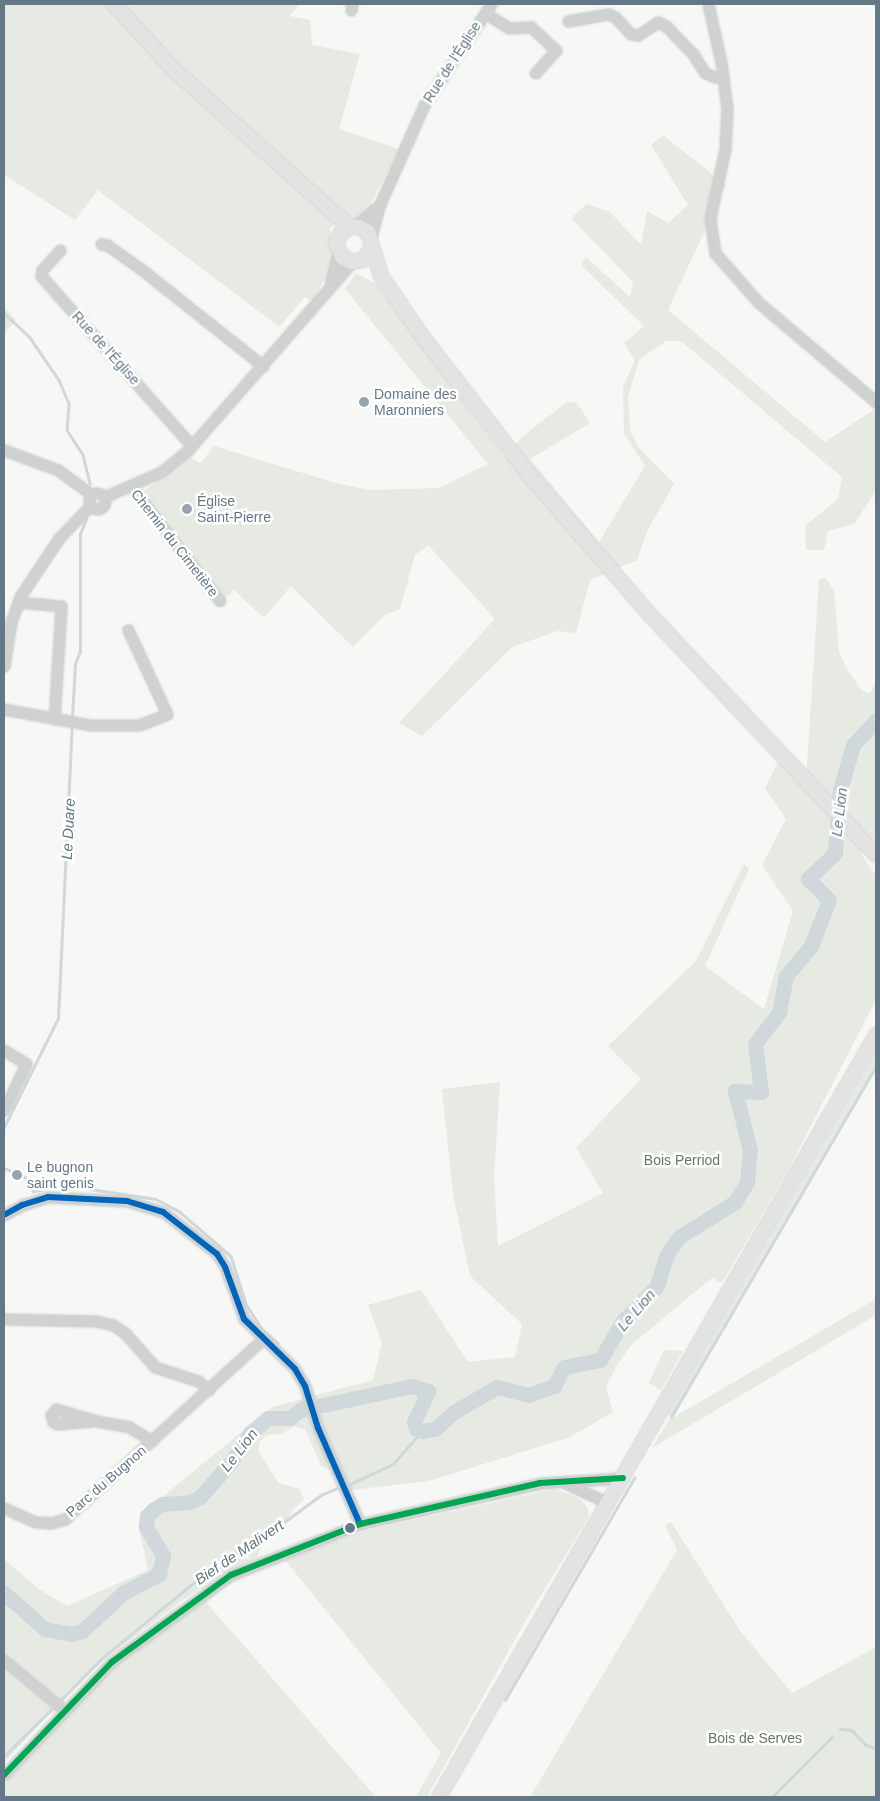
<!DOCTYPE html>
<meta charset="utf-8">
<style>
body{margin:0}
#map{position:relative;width:880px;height:1801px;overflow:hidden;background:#f7f7f5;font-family:Arial,sans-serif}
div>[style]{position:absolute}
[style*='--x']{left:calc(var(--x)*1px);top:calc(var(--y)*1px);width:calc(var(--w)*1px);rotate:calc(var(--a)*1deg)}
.green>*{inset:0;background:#e6eae3}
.stream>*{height:2.5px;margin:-1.25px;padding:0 1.25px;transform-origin:1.25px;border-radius:1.25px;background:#d0d8db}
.river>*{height:15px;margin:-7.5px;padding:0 7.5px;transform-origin:7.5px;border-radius:7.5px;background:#d0d8db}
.roads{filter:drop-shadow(0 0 1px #d2d4d4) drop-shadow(0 0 1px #d2d4d4)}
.minor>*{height:11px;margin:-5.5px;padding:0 5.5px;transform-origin:5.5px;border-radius:5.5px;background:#d0d2d2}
.minor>.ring{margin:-5.5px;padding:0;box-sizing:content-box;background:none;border:11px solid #d0d2d2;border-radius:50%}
.major>*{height:14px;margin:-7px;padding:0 7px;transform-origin:7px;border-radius:7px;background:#e3e3e3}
.bus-1>*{height:6px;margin:-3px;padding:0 3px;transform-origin:3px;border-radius:3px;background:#0065bd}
.bus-2>*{height:6px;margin:-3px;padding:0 3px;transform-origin:3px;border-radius:3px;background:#00a651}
.dots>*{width:14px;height:14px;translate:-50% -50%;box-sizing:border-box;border:2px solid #fff;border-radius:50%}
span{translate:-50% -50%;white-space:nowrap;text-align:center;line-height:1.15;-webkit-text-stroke:5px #fff;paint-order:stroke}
.street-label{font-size:14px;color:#647888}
.poi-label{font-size:14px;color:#647888}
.left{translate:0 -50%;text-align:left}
.park-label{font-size:14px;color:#65795f}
.water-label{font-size:15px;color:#5f7a83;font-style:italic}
.frame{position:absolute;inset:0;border:5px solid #647888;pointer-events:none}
</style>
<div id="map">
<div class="green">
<div style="clip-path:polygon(4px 4px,299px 4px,290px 16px,310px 20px,312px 45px,360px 54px,339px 129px,399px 149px,367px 211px,350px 221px,344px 218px,330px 228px,333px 265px,312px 302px,305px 297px,279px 327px,98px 190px,75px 220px,4px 175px)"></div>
<div style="clip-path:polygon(663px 135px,726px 185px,668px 310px,825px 442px,875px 409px,876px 491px,854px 524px,828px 531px,824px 550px,806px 550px,805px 526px,838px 499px,842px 477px,681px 341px,666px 341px,639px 360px,628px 397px,630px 430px,638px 447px,674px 484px,648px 529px,637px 560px,590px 580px,576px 633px,558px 631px,512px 647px,422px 736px,399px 723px,495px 619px,428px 545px,415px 555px,400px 609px,385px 615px,353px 647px,291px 586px,264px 618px,234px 590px,224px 599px,140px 494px,189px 457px,201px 463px,214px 446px,336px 483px,369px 490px,439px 488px,488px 464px,345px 289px,356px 273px,376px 284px,504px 457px,523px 436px,567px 402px,577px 403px,590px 423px,530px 459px,599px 542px,645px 466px,624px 434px,623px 387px,635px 360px,624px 343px,644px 326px,581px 265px,586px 257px,630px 297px,633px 282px,571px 218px,587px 204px,610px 212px,641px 245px,647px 211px,668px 223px,688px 205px,651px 145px)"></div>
<div style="clip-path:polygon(4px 307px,16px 320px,4px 334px)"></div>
<div style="clip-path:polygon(826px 578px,834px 591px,839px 651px,845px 666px,862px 691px,870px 693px,876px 682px,876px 845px,872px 842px,861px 854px,876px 876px,876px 1000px,787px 1172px,722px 1283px,712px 1278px,632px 1344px,617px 1365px,606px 1387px,613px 1412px,570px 1437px,429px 1481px,351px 1490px,333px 1471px,321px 1466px,305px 1429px,294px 1427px,281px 1434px,266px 1435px,260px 1441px,258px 1450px,278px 1483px,300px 1489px,304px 1499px,293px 1509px,286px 1525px,262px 1544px,257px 1558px,230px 1570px,186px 1598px,109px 1656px,73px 1688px,4px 1763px,4px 1559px,39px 1589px,67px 1606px,148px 1570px,138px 1524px,150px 1507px,272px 1407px,373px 1380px,382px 1343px,368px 1305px,421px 1290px,468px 1362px,515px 1357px,522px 1324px,470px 1276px,453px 1194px,442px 1089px,500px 1082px,494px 1178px,498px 1246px,603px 1193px,576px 1148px,641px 1079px,608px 1046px,696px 961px,744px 864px,749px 869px,705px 966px,764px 1009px,793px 911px,762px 865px,786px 819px,765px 788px,778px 762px,801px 785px,807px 765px,819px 580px)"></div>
<div style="clip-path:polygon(876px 1052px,876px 1066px,671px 1417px,668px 1414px)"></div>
<div style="clip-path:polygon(876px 1299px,876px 1315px,652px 1448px,669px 1420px)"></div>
<div style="clip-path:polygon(664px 1350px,683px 1351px,661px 1390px,649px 1383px)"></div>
<div style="clip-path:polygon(555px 1489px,579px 1498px,588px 1508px,589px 1517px,527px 1618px,427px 1797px,416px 1797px,441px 1753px,285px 1560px,364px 1531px)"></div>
<div style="clip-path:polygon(671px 1522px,741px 1632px,792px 1693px,876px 1647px,876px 1797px,530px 1797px,677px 1550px,665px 1525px)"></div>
<div style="clip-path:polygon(205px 1601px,376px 1797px,4px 1797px,4px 1785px,99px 1685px,118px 1667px)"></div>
</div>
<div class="stream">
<div style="--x:4;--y:313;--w:34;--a:43"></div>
<div style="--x:29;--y:336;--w:53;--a:55.7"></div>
<div style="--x:59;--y:380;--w:26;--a:67"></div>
<div style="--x:69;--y:404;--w:26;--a:94"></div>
<div style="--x:67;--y:430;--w:30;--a:57"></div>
<div style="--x:83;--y:455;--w:29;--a:76"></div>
<div style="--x:72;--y:718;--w:54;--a:-86.8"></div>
<div style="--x:75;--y:664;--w:14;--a:-69"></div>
<div style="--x:80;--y:651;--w:117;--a:-90"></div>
<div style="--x:80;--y:534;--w:16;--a:-68"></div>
<div style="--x:4;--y:1127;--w:122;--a:-63.6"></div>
<div style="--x:58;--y:1018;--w:292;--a:-87.3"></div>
<div style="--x:4;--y:1168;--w:23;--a:23"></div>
<div style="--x:25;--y:1177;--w:16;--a:60"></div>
<div style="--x:33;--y:1191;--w:37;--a:-8"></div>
<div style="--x:70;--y:1186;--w:87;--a:8.6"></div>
<div style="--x:156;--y:1199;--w:27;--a:28"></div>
<div style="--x:180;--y:1212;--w:67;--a:40.8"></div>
<div style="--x:231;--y:1256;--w:50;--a:72.6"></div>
<div style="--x:246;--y:1304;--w:30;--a:57"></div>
<div style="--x:262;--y:1329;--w:21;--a:41"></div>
<div style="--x:300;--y:1410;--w:8;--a:-76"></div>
<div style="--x:671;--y:1417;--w:406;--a:-59.7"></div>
<div style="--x:348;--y:1485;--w:50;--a:-25"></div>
<div style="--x:393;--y:1464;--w:44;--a:-48.7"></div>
<div style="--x:505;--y:1700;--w:257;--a:-59.8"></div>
<div style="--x:59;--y:1702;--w:60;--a:-45.7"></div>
<div style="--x:101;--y:1659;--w:148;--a:-39.5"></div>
<div style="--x:215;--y:1565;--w:66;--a:-30.8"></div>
<div style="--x:272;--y:1531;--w:61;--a:-36.3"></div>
<div style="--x:321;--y:1495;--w:21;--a:-23"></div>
<div style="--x:840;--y:1729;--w:12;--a:5"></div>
<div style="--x:852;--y:1730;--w:21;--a:47"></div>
<div style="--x:866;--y:1745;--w:10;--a:17"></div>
<div style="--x:4;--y:1756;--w:71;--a:-44.4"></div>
<div style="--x:772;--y:1797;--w:85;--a:-45"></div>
</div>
<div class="river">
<div style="--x:4;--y:1593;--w:55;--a:41.3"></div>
<div style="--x:45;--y:1629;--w:26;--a:11"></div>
<div style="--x:71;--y:1634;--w:11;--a:-15"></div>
<div style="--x:82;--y:1631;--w:56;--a:-42.8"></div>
<div style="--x:123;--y:1593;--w:41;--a:-27.8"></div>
<div style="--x:159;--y:1574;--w:18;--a:-77"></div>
<div style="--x:163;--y:1556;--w:34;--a:-120"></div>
<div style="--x:146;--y:1527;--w:11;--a:-85"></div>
<div style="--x:147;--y:1516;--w:8;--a:-45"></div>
<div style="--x:153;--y:1510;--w:11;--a:-34"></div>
<div style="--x:162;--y:1504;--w:27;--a:-4"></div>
<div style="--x:189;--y:1502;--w:12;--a:-24"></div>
<div style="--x:200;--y:1497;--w:47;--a:-48.5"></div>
<div style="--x:231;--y:1462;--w:35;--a:-57"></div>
<div style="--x:250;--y:1433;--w:23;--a:-40"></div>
<div style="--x:268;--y:1418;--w:22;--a:0"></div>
<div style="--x:290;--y:1418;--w:13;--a:-39"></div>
<div style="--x:300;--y:1410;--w:115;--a:-12.1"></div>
<div style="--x:412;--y:1386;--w:17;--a:17"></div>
<div style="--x:428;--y:1391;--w:34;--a:114"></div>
<div style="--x:414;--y:1422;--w:7;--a:74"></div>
<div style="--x:416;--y:1429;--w:6;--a:18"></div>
<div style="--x:422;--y:1431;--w:13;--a:-9"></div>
<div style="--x:435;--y:1429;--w:25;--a:-42"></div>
<div style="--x:454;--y:1412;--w:50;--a:-30.2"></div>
<div style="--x:497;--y:1387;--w:33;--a:14"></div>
<div style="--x:529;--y:1395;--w:27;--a:-20"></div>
<div style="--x:554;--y:1386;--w:21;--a:-62"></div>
<div style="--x:564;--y:1367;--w:37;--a:-11"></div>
<div style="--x:600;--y:1360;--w:44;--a:-59.9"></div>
<div style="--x:622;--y:1322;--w:50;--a:-45.8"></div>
<div style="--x:657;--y:1286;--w:31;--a:-73"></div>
<div style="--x:666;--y:1256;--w:23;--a:-56"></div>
<div style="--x:679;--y:1237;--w:66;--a:-32"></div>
<div style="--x:735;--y:1202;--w:23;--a:-59"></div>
<div style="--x:747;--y:1182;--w:32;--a:-85"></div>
<div style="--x:750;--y:1150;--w:61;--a:-104.3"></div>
<div style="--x:735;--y:1091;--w:26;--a:2"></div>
<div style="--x:761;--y:1092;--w:48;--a:-97.1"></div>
<div style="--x:755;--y:1044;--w:40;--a:-53"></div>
<div style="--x:779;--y:1012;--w:37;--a:-79"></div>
<div style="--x:786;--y:976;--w:39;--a:-50"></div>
<div style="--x:811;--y:946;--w:49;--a:-68.6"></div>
<div style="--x:829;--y:900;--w:30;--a:-135"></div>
<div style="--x:808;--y:879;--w:37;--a:-44"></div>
<div style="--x:835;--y:853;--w:63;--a:-85.5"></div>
<div style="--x:840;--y:790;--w:47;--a:-73.9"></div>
<div style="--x:853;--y:745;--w:34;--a:-47"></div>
</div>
<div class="roads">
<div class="minor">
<div style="--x:708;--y:4;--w:59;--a:77.4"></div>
<div style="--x:721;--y:62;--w:47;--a:82.7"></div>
<div style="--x:727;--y:109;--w:40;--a:92.9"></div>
<div style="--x:725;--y:149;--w:71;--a:102.3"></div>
<div style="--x:710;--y:218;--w:35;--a:82"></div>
<div style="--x:715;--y:253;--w:65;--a:48.7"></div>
<div style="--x:758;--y:302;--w:155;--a:40.3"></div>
<div style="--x:351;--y:10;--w:6;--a:-81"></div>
<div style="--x:485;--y:13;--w:28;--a:32"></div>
<div style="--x:509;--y:28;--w:22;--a:-3"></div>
<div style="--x:531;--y:27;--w:34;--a:43"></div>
<div style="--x:556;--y:50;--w:31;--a:132"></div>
<div style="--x:568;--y:21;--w:41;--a:-9.9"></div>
<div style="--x:608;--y:14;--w:8;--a:23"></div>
<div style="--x:615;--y:17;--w:23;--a:47"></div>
<div style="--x:631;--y:34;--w:7;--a:8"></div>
<div style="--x:638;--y:35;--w:24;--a:-33"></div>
<div style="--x:658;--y:22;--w:9;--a:27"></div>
<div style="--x:666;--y:26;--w:39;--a:46"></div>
<div style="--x:693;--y:54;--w:22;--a:58"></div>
<div style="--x:705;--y:73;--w:11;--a:22"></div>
<div style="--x:715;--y:77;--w:8;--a:-7"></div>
<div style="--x:355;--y:226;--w:33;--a:-41"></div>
<div style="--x:371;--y:237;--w:34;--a:-75"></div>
<div style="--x:380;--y:204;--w:108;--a:-66"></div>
<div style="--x:424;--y:105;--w:121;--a:-56.4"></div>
<div style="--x:101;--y:244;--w:6;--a:9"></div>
<div style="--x:107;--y:245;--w:42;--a:35.2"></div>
<div style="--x:141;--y:269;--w:156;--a:38.5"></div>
<div style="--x:60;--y:250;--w:27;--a:132"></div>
<div style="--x:42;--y:270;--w:6;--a:99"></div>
<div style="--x:41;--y:276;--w:227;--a:48.4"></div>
<div style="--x:330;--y:285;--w:34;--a:-76"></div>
<div style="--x:4;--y:450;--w:58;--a:20.3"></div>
<div style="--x:58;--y:470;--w:42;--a:36.3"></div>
<div style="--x:131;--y:486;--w:145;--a:52.3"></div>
<div class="ring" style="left:89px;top:493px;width:5px;height:5px"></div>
<div style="--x:104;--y:497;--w:62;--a:-23.7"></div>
<div style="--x:161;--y:472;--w:35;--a:-39"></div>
<div style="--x:188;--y:450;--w:249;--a:-48.9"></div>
<div style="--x:18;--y:602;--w:43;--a:5.3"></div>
<div style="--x:61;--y:606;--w:113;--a:93.5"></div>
<div style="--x:4;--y:666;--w:45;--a:-81"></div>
<div style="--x:11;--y:622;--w:29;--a:-70"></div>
<div style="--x:21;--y:595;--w:69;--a:-56.3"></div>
<div style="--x:59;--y:538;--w:45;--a:-45.9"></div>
<div style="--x:4;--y:709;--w:87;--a:10.5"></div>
<div style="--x:90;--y:725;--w:49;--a:0"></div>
<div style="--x:139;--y:725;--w:30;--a:-21"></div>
<div style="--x:167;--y:714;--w:93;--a:-114.9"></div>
<div style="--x:4;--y:1050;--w:26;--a:32"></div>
<div style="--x:26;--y:1064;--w:51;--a:115.6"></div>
<div style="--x:4;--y:1215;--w:21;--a:-29"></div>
<div style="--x:22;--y:1205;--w:27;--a:-17"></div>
<div style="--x:48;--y:1197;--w:79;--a:2.9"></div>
<div style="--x:127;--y:1201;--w:38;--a:17"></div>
<div style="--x:163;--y:1212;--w:68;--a:37.9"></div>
<div style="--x:217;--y:1254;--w:15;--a:58"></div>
<div style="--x:225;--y:1267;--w:55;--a:69.9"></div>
<div style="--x:244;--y:1319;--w:71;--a:44.4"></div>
<div style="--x:295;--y:1369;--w:20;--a:60"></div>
<div style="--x:305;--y:1386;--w:44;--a:72.8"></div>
<div style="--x:318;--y:1428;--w:105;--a:66.4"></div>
<div style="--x:4;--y:1319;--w:92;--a:1.2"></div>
<div style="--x:96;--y:1321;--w:17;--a:13"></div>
<div style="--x:113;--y:1325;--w:14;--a:34"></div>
<div style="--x:125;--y:1333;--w:45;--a:48.6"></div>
<div style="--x:155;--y:1367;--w:45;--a:18"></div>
<div style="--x:198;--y:1381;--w:14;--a:39"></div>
<div style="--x:96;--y:1421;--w:42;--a:-163.3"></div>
<div style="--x:56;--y:1409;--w:8;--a:130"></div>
<div style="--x:51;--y:1415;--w:7;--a:74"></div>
<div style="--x:53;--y:1422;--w:5;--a:22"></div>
<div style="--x:58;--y:1424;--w:38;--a:-5"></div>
<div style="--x:96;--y:1421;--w:34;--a:10"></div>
<div style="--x:129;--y:1427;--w:27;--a:31"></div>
<div style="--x:563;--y:1482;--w:50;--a:25"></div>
<div style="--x:4;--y:1508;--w:35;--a:24"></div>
<div style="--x:36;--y:1522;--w:15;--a:4"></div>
<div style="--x:51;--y:1523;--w:15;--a:-16"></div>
<div style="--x:65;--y:1519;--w:266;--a:-42.3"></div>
<div style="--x:4;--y:1660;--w:78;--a:39.8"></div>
<div style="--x:4;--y:1775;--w:156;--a:-46.3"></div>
<div style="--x:112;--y:1662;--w:147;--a:-36.2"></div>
<div style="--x:231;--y:1575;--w:139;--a:-21.6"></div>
<div style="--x:360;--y:1524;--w:185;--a:-12.8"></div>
<div style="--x:540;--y:1483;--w:83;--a:-3.4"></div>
</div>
<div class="major">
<div style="--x:114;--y:4;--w:88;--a:47.8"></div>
<div style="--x:173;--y:69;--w:237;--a:41.8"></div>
<div style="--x:372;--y:249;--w:15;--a:132"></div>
<div style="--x:362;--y:260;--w:10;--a:169"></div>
<div style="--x:352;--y:262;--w:11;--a:-153"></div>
<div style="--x:342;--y:257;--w:16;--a:-112"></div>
<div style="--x:336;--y:242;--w:10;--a:-61"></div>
<div style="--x:341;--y:233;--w:11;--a:-34"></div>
<div style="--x:350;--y:227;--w:9;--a:0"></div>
<div style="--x:359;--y:227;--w:10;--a:29"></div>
<div style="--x:368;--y:232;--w:46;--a:73.5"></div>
<div style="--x:381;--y:276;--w:73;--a:55.7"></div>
<div style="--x:422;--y:336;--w:178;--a:52.3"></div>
<div style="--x:531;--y:477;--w:185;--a:49.2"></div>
<div style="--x:652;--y:617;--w:327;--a:46.7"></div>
<div style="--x:439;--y:1797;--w:878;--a:-60.17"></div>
</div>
</div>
<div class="bus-1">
<div style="--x:4;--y:1215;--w:21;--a:-29"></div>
<div style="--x:22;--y:1205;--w:27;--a:-17"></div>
<div style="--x:48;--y:1197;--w:79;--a:2.9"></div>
<div style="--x:127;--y:1201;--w:38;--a:17"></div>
<div style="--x:163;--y:1212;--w:68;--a:37.9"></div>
<div style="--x:217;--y:1254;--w:15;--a:58"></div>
<div style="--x:225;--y:1267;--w:55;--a:69.9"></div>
<div style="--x:244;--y:1319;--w:71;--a:44.4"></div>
<div style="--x:295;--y:1369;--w:20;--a:60"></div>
<div style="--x:305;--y:1386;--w:44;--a:72.8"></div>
<div style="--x:318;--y:1428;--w:105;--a:66.4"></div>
</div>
<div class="bus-2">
<div style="--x:4;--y:1775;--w:156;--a:-46.3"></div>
<div style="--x:112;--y:1662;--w:147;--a:-36.2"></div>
<div style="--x:231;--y:1575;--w:139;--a:-21.6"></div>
<div style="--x:360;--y:1524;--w:185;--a:-12.8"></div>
<div style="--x:540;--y:1483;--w:83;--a:-3.4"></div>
</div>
<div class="dots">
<div style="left:364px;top:402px;background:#97a4ae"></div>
<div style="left:187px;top:509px;background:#97a4ae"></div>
<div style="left:17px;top:1175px;background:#97a4ae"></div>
<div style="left:350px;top:1528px;background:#647888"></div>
</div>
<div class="street-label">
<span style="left:452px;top:62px;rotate:-57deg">Rue de l'Église</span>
<span style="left:106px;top:348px;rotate:48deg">Rue de l'Église</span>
<span style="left:175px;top:543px;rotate:52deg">Chemin du Cimetière</span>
<span style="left:106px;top:1481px;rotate:-41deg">Parc du Bugnon</span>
</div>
<div class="poi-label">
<span class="left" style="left:374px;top:402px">Domaine des<br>Maronniers</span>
<span class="left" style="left:197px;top:509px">Église<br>Saint-Pierre</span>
<span class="left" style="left:27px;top:1175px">Le bugnon<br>saint genis</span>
</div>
<div class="park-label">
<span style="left:682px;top:1160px">Bois Perriod</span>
<span style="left:755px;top:1738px">Bois de Serves</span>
</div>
<div class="water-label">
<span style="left:839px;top:812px;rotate:-83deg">Le Lion</span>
<span style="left:68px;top:829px;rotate:-87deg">Le Duare</span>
<span style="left:636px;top:1310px;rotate:-49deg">Le Lion</span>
<span style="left:239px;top:1450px;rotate:-52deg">Le Lion</span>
<span style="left:239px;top:1552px;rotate:-34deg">Bief de Malivert</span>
</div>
<div class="frame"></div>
</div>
